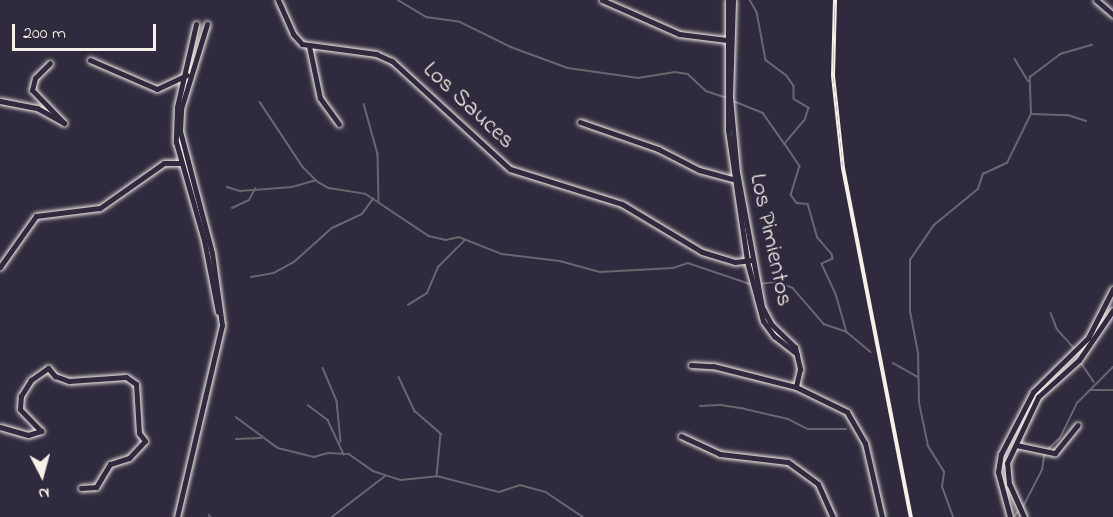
<!DOCTYPE html>
<style>
body{margin:0}
#map{position:relative;width:1113px;height:517px;overflow:hidden;background:#2f2a3d;font-family:"Indie Flower",sans-serif}
div>[style]{position:absolute}
[style*='--x']{left:calc(var(--x)*1px);top:calc(var(--y)*1px);width:calc(var(--w)*1px);rotate:calc(var(--a)*1deg)}
.stream>*{height:1.5px;margin:-0.75px;padding:0 0.75px;transform-origin:0.75px;border-radius:0.75px;background:#6a6670}
.roads{filter:drop-shadow(0 0 2px #f4f1e8) drop-shadow(0 0 2px #f4f1e8)}
.minor>*{height:5px;margin:-2.5px;padding:0 2.5px;transform-origin:2.5px;border-radius:2.5px;background:#2f2a3d}
.rail>*{height:4px;margin-top:-2px;transform-origin:0;background:repeating-linear-gradient(90deg,#2f2a3d 0 4.5px,#f4f1e8 0 9px);box-sizing:border-box;border-block:2px solid #f4f1e8}
span{translate:-50% -50%;white-space:nowrap;text-align:center;line-height:1.15;-webkit-text-stroke:4.5px #2f2a3d;paint-order:stroke}
.street-label{font-size:24px;color:#f4f1e8}
.north{position:absolute;left:12px;top:445px;width:60px;height:60px;-webkit-text-stroke:4px #2f2a3d;paint-order:stroke;rotate:174deg;font-size:16px;font-weight:700;line-height:24px;text-align:center;color:#f4f1e8}
.north::after{content:'';display:block;margin:auto;width:21px;height:27px;background:#f4f1e8;clip-path:polygon(50% 0,100% 100%,50% 72%,0 100%)}
.scale{position:absolute;left:12px;top:24px;width:144px;height:27px;box-sizing:border-box;border:3px solid #f4f1e8;border-top:0;padding-left:8px;font-size:18px;line-height:21px;white-space:nowrap;color:#f4f1e8;-webkit-text-stroke:4px #2f2a3d;paint-order:stroke}
</style>
<div id="map">
<div class="stream">
<div style="--x:398;--y:0;--w:33;--a:31"></div>
<div style="--x:426;--y:17;--w:34;--a:8"></div>
<div style="--x:460;--y:22;--w:57;--a:26.1"></div>
<div style="--x:511;--y:47;--w:61;--a:20.2"></div>
<div style="--x:568;--y:68;--w:71;--a:8.1"></div>
<div style="--x:638;--y:78;--w:36;--a:-9"></div>
<div style="--x:674;--y:72;--w:14;--a:8"></div>
<div style="--x:688;--y:74;--w:25;--a:43"></div>
<div style="--x:706;--y:91;--w:22;--a:18"></div>
<div style="--x:750;--y:0;--w:14;--a:60"></div>
<div style="--x:757;--y:12;--w:49;--a:79.4"></div>
<div style="--x:766;--y:60;--w:26;--a:37"></div>
<div style="--x:787;--y:76;--w:12;--a:55"></div>
<div style="--x:794;--y:86;--w:13;--a:90"></div>
<div style="--x:794;--y:99;--w:17;--a:31"></div>
<div style="--x:809;--y:108;--w:13;--a:108"></div>
<div style="--x:805;--y:120;--w:31;--a:130"></div>
<div style="--x:785;--y:144;--w:27;--a:56"></div>
<div style="--x:800;--y:166;--w:30;--a:107"></div>
<div style="--x:791;--y:195;--w:10;--a:53"></div>
<div style="--x:797;--y:203;--w:11;--a:5"></div>
<div style="--x:808;--y:204;--w:35;--a:74"></div>
<div style="--x:818;--y:238;--w:21;--a:49"></div>
<div style="--x:832;--y:254;--w:5;--a:79"></div>
<div style="--x:833;--y:259;--w:12;--a:156"></div>
<div style="--x:822;--y:264;--w:33;--a:65"></div>
<div style="--x:836;--y:294;--w:40;--a:74"></div>
<div style="--x:847;--y:332;--w:31;--a:40"></div>
<div style="--x:1015;--y:59;--w:26;--a:59"></div>
<div style="--x:731;--y:100;--w:35;--a:22"></div>
<div style="--x:763;--y:113;--w:38;--a:55"></div>
<div style="--x:260;--y:102;--w:78;--a:56.5"></div>
<div style="--x:303;--y:167;--w:21;--a:45"></div>
<div style="--x:318;--y:182;--w:13;--a:29"></div>
<div style="--x:329;--y:188;--w:37;--a:9"></div>
<div style="--x:366;--y:194;--w:76;--a:33.7"></div>
<div style="--x:429;--y:236;--w:17;--a:13"></div>
<div style="--x:446;--y:240;--w:13;--a:-13"></div>
<div style="--x:459;--y:237;--w:46;--a:21.6"></div>
<div style="--x:502;--y:254;--w:58;--a:6.9"></div>
<div style="--x:560;--y:261;--w:41;--a:15.4"></div>
<div style="--x:600;--y:272;--w:73;--a:-3.1"></div>
<div style="--x:673;--y:268;--w:16;--a:-18"></div>
<div style="--x:688;--y:263;--w:65;--a:18.7"></div>
<div style="--x:364;--y:104;--w:52;--a:74.4"></div>
<div style="--x:378;--y:154;--w:47;--a:88.8"></div>
<div style="--x:1031;--y:114;--w:37;--a:2"></div>
<div style="--x:1068;--y:115;--w:19;--a:18"></div>
<div style="--x:227;--y:187;--w:14;--a:17"></div>
<div style="--x:240;--y:191;--w:52;--a:-4.4"></div>
<div style="--x:292;--y:187;--w:25;--a:-16"></div>
<div style="--x:232;--y:208;--w:19;--a:-25"></div>
<div style="--x:249;--y:200;--w:13;--a:-61"></div>
<div style="--x:251;--y:277;--w:23;--a:-10"></div>
<div style="--x:274;--y:273;--w:23;--a:-29"></div>
<div style="--x:294;--y:262;--w:51;--a:-41.8"></div>
<div style="--x:332;--y:228;--w:33;--a:-25"></div>
<div style="--x:362;--y:214;--w:19;--a:-54"></div>
<div style="--x:761;--y:284;--w:15;--a:-8"></div>
<div style="--x:776;--y:282;--w:18;--a:19"></div>
<div style="--x:793;--y:288;--w:48;--a:49.3"></div>
<div style="--x:824;--y:324;--w:24;--a:19"></div>
<div style="--x:408;--y:305;--w:22;--a:-32"></div>
<div style="--x:427;--y:293;--w:28;--a:-67"></div>
<div style="--x:438;--y:267;--w:37;--a:-45"></div>
<div style="--x:1051;--y:313;--w:17;--a:69"></div>
<div style="--x:1057;--y:329;--w:27;--a:48"></div>
<div style="--x:1080;--y:361;--w:25;--a:56"></div>
<div style="--x:893;--y:363;--w:29;--a:29"></div>
<div style="--x:323;--y:368;--w:36;--a:67"></div>
<div style="--x:337;--y:401;--w:41;--a:84.4"></div>
<div style="--x:399;--y:377;--w:38;--a:65"></div>
<div style="--x:415;--y:411;--w:35;--a:41"></div>
<div style="--x:441;--y:434;--w:42;--a:95.4"></div>
<div style="--x:1090;--y:390;--w:23;--a:0"></div>
<div style="--x:308;--y:405;--w:25;--a:37"></div>
<div style="--x:328;--y:420;--w:38;--a:65"></div>
<div style="--x:700;--y:406;--w:21;--a:-3"></div>
<div style="--x:721;--y:405;--w:24;--a:9"></div>
<div style="--x:745;--y:409;--w:44;--a:13.1"></div>
<div style="--x:788;--y:419;--w:22;--a:27"></div>
<div style="--x:808;--y:429;--w:38;--a:0"></div>
<div style="--x:236;--y:417;--w:52;--a:36.4"></div>
<div style="--x:278;--y:448;--w:37;--a:14"></div>
<div style="--x:314;--y:457;--w:15;--a:-16"></div>
<div style="--x:328;--y:453;--w:21;--a:3"></div>
<div style="--x:349;--y:454;--w:29;--a:35"></div>
<div style="--x:373;--y:471;--w:29;--a:18"></div>
<div style="--x:401;--y:480;--w:36;--a:-6"></div>
<div style="--x:437;--y:476;--w:64;--a:14.5"></div>
<div style="--x:499;--y:492;--w:22;--a:-18"></div>
<div style="--x:520;--y:485;--w:27;--a:15"></div>
<div style="--x:546;--y:492;--w:45;--a:34"></div>
<div style="--x:236;--y:439;--w:25;--a:-2"></div>
<div style="--x:1048;--y:449;--w:16;--a:-43"></div>
<div style="--x:1060;--y:438;--w:39;--a:-64"></div>
<div style="--x:1077;--y:403;--w:51;--a:-45"></div>
<div style="--x:1023;--y:507;--w:42;--a:-62.8"></div>
<div style="--x:1042;--y:470;--w:18;--a:-81"></div>
<div style="--x:209;--y:515;--w:3;--a:45"></div>
<div style="--x:332;--y:517;--w:67;--a:-37.7"></div>
<div style="--x:953;--y:517;--w:32;--a:-110"></div>
<div style="--x:942;--y:487;--w:15;--a:-82"></div>
<div style="--x:944;--y:472;--w:31;--a:-122"></div>
<div style="--x:928;--y:446;--w:44;--a:-101.8"></div>
<div style="--x:919;--y:403;--w:50;--a:-91.1"></div>
<div style="--x:918;--y:353;--w:43;--a:-100.8"></div>
<div style="--x:910;--y:311;--w:51;--a:-90"></div>
<div style="--x:910;--y:260;--w:42;--a:-55.6"></div>
<div style="--x:934;--y:225;--w:57;--a:-39.3"></div>
<div style="--x:978;--y:189;--w:16;--a:-72"></div>
<div style="--x:983;--y:174;--w:26;--a:-25"></div>
<div style="--x:1007;--y:163;--w:55;--a:-63.9"></div>
<div style="--x:1031;--y:114;--w:37;--a:-92"></div>
<div style="--x:1030;--y:77;--w:38;--a:-37"></div>
<div style="--x:1060;--y:54;--w:33;--a:-16"></div>
<div style="--x:1014;--y:517;--w:9;--a:-54"></div>
</div>
<div class="roads">
<div class="minor">
<div style="--x:278;--y:0;--w:37;--a:66"></div>
<div style="--x:293;--y:34;--w:13;--a:48"></div>
<div style="--x:302;--y:44;--w:75;--a:7.7"></div>
<div style="--x:376;--y:54;--w:17;--a:24"></div>
<div style="--x:392;--y:61;--w:160;--a:42.5"></div>
<div style="--x:510;--y:169;--w:117;--a:17.4"></div>
<div style="--x:622;--y:204;--w:93;--a:31"></div>
<div style="--x:702;--y:252;--w:34;--a:17"></div>
<div style="--x:735;--y:262;--w:17;--a:-7"></div>
<div style="--x:602;--y:0;--w:84;--a:23.8"></div>
<div style="--x:679;--y:34;--w:48;--a:7.1"></div>
<div style="--x:728;--y:0;--w:130;--a:90"></div>
<div style="--x:728;--y:130;--w:132;--a:81.7"></div>
<div style="--x:747;--y:261;--w:62;--a:75.1"></div>
<div style="--x:763;--y:321;--w:19;--a:54"></div>
<div style="--x:774;--y:336;--w:29;--a:38"></div>
<div style="--x:733;--y:0;--w:97;--a:91.8"></div>
<div style="--x:730;--y:97;--w:75;--a:84.7"></div>
<div style="--x:737;--y:172;--w:137;--a:79.5"></div>
<div style="--x:762;--y:307;--w:19;--a:62"></div>
<div style="--x:771;--y:324;--w:33;--a:44"></div>
<div style="--x:795;--y:347;--w:23;--a:77"></div>
<div style="--x:800;--y:369;--w:18;--a:103"></div>
<div style="--x:1096;--y:0;--w:23;--a:41"></div>
<div style="--x:196;--y:24;--w:85;--a:102.9"></div>
<div style="--x:177;--y:107;--w:35;--a:92"></div>
<div style="--x:176;--y:142;--w:102;--a:74.1"></div>
<div style="--x:204;--y:240;--w:73;--a:79"></div>
<div style="--x:309;--y:46;--w:53;--a:78.1"></div>
<div style="--x:320;--y:98;--w:32;--a:54"></div>
<div style="--x:90;--y:60;--w:73;--a:23.4"></div>
<div style="--x:157;--y:89;--w:33;--a:-25"></div>
<div style="--x:0;--y:101;--w:38;--a:11"></div>
<div style="--x:37;--y:108;--w:31;--a:29"></div>
<div style="--x:64;--y:123;--w:46;--a:-134.1"></div>
<div style="--x:32;--y:90;--w:12;--a:-76"></div>
<div style="--x:35;--y:78;--w:21;--a:-45"></div>
<div style="--x:580;--y:122;--w:83;--a:19.1"></div>
<div style="--x:658;--y:149;--w:46;--a:27.1"></div>
<div style="--x:699;--y:170;--w:35;--a:15"></div>
<div style="--x:0;--y:267;--w:62;--a:-54.8"></div>
<div style="--x:36;--y:216;--w:64;--a:-7.1"></div>
<div style="--x:100;--y:208;--w:78;--a:-35.1"></div>
<div style="--x:164;--y:163;--w:16;--a:0"></div>
<div style="--x:691;--y:365;--w:22;--a:3"></div>
<div style="--x:713;--y:366;--w:86;--a:14.2"></div>
<div style="--x:796;--y:387;--w:57;--a:26.1"></div>
<div style="--x:847;--y:412;--w:36;--a:60"></div>
<div style="--x:865;--y:443;--w:76;--a:77.1"></div>
<div style="--x:0;--y:427;--w:29;--a:16"></div>
<div style="--x:28;--y:435;--w:14;--a:-17"></div>
<div style="--x:41;--y:431;--w:30;--a:-134"></div>
<div style="--x:20;--y:409;--w:13;--a:-86"></div>
<div style="--x:21;--y:396;--w:19;--a:-58"></div>
<div style="--x:31;--y:380;--w:21;--a:-35"></div>
<div style="--x:48;--y:368;--w:11;--a:49"></div>
<div style="--x:55;--y:376;--w:15;--a:20"></div>
<div style="--x:69;--y:381;--w:57;--a:-4"></div>
<div style="--x:126;--y:377;--w:12;--a:35"></div>
<div style="--x:136;--y:384;--w:49;--a:86.5"></div>
<div style="--x:139;--y:433;--w:10;--a:53"></div>
<div style="--x:145;--y:441;--w:23;--a:133"></div>
<div style="--x:129;--y:458;--w:20;--a:162"></div>
<div style="--x:110;--y:464;--w:27;--a:121"></div>
<div style="--x:96;--y:487;--w:15;--a:176"></div>
<div style="--x:681;--y:436;--w:43;--a:24.8"></div>
<div style="--x:720;--y:454;--w:68;--a:6.7"></div>
<div style="--x:788;--y:462;--w:37;--a:36"></div>
<div style="--x:818;--y:484;--w:36;--a:66"></div>
<div style="--x:1016;--y:445;--w:40;--a:12"></div>
<div style="--x:1055;--y:453;--w:36;--a:-51"></div>
<div style="--x:177;--y:517;--w:197;--a:-76.8"></div>
<div style="--x:222;--y:325;--w:73;--a:-97.9"></div>
<div style="--x:212;--y:253;--w:126;--a:-104.7"></div>
<div style="--x:180;--y:131;--w:22;--a:-87"></div>
<div style="--x:181;--y:109;--w:89;--a:-73"></div>
<div style="--x:1010;--y:517;--w:47;--a:-104.9"></div>
<div style="--x:998;--y:472;--w:18;--a:-81"></div>
<div style="--x:1001;--y:454;--w:70;--a:-62.7"></div>
<div style="--x:1033;--y:392;--w:77;--a:-44.5"></div>
<div style="--x:1088;--y:338;--w:55;--a:-63"></div>
<div style="--x:1024;--y:517;--w:36;--a:-114"></div>
<div style="--x:1009;--y:484;--w:21;--a:-95"></div>
<div style="--x:1007;--y:463;--w:73;--a:-64.8"></div>
<div style="--x:1038;--y:397;--w:55;--a:-42.1"></div>
<div style="--x:1079;--y:360;--w:60;--a:-55.8"></div>
</div>
</div>
<div class="rail">
<div style="--x:835;--y:0;--w:76;--a:91.5"></div>
<div style="--x:833;--y:76;--w:93;--a:83.8"></div>
<div style="--x:843;--y:168;--w:356;--a:79"></div>
</div>
<div class="street-label">
<span style="left:468px;top:106px;rotate:43deg">Los Sauces</span>
<span style="left:770px;top:240px;rotate:78deg">Los Pimientos</span>
</div>
<div class="north">N</div>
<div class="scale">200 m</div>
</div>
